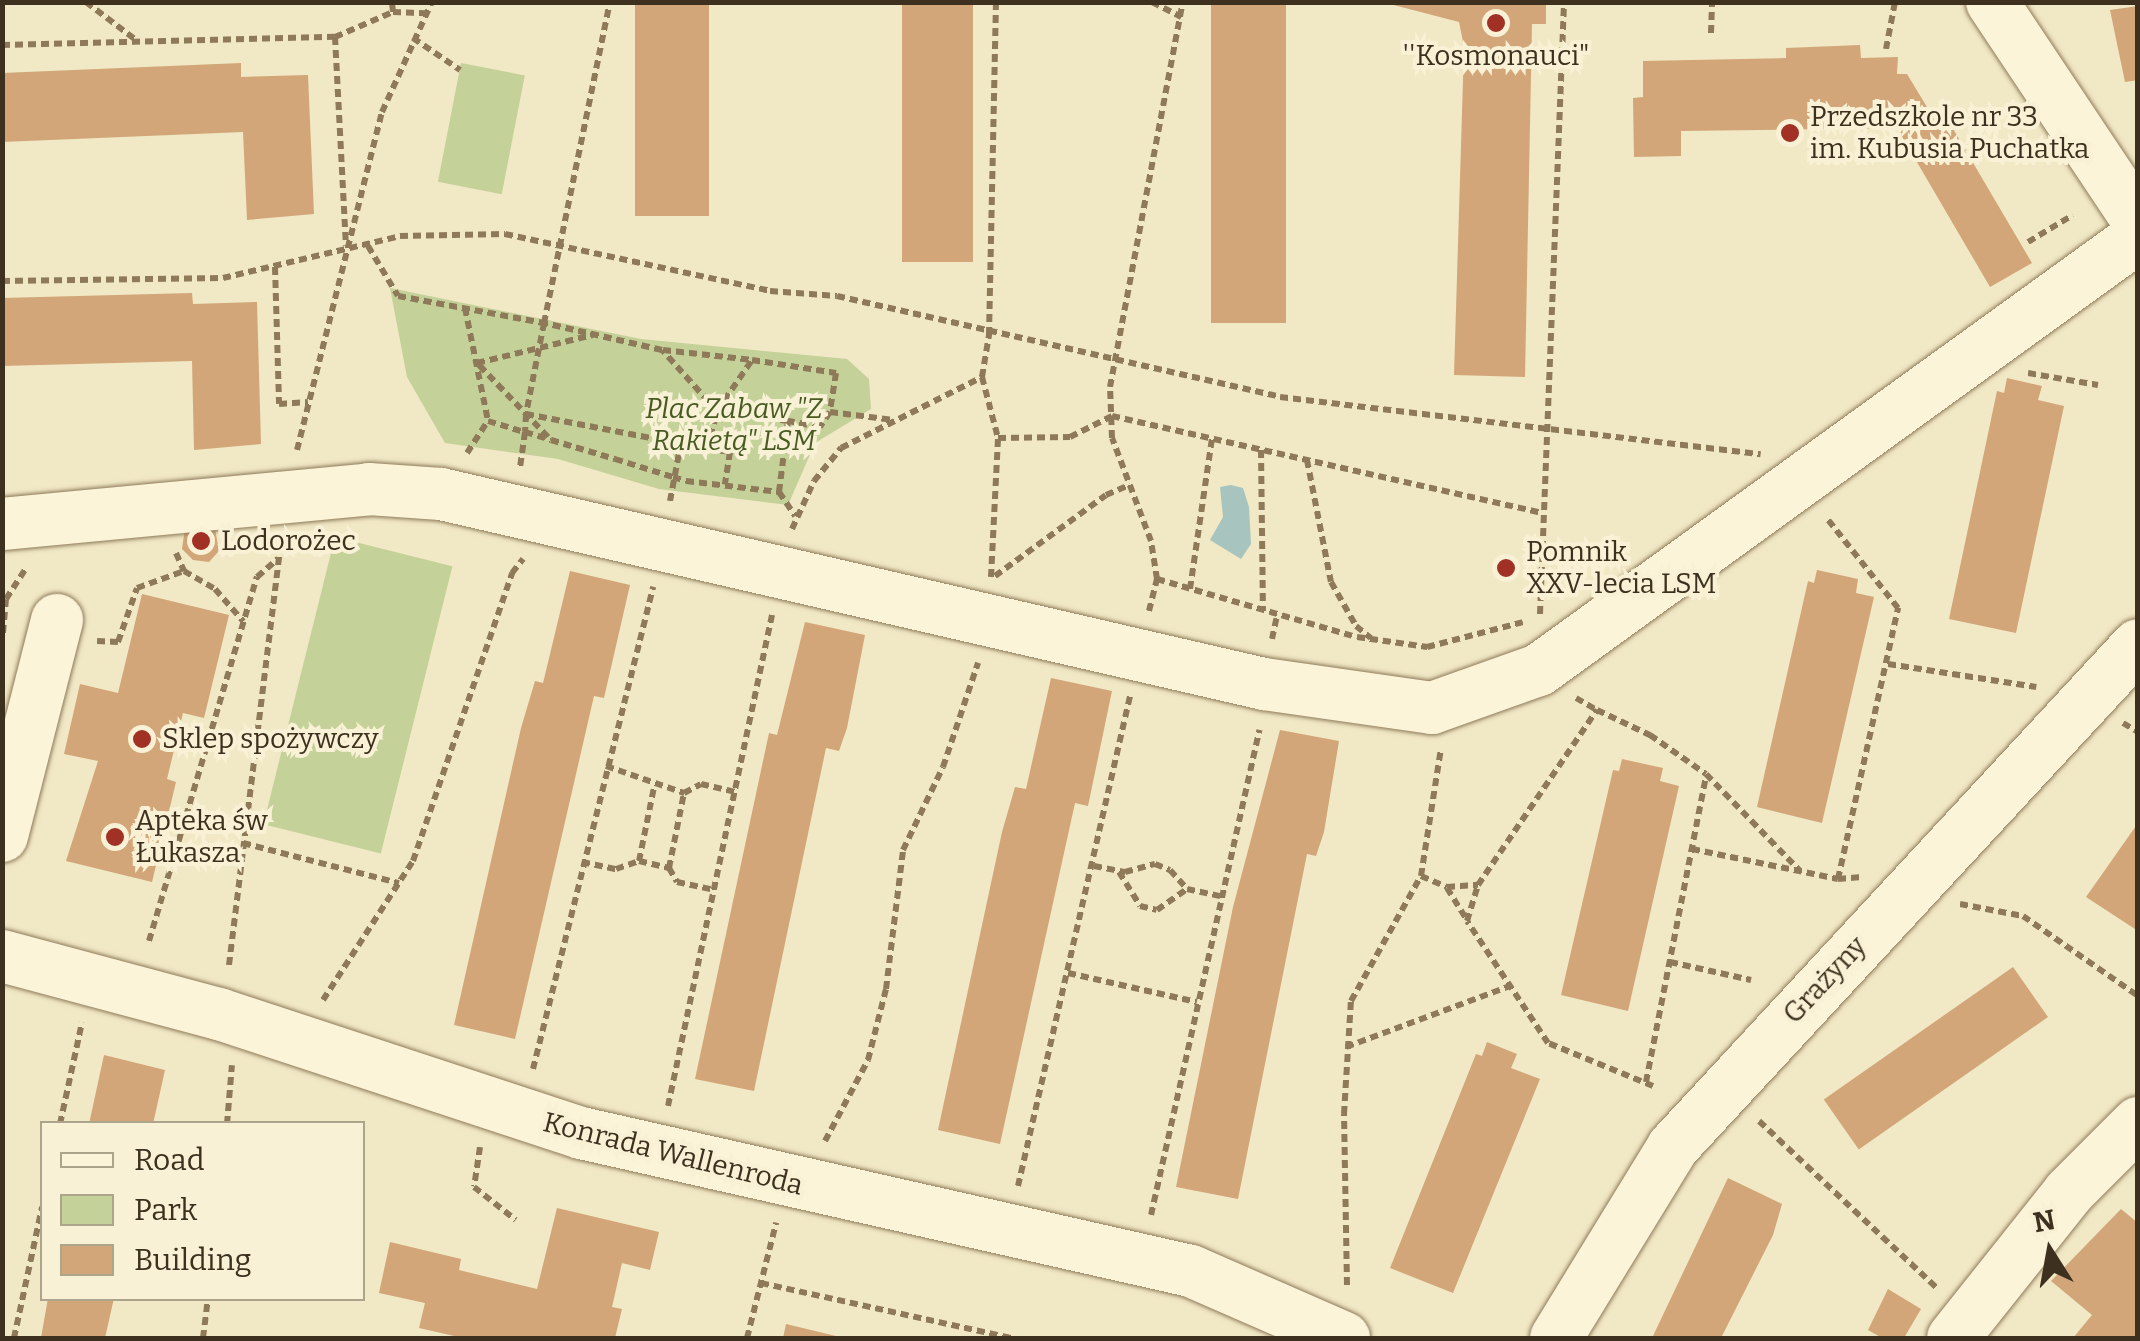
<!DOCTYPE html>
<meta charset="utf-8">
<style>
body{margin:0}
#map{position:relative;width:2140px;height:1341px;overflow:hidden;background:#f1e8c5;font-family:Bitter,serif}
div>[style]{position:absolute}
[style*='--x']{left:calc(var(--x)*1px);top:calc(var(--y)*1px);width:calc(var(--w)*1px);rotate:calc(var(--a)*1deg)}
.green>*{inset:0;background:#c4d198;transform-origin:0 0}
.water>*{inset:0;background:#a7c4bf}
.building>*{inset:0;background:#d2a678;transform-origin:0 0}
.path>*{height:6px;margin-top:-3px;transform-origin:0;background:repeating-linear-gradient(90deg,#8e7a59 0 8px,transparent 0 13px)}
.roads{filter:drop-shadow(0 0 2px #8e7a59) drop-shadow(0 0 2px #8e7a59)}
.minor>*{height:52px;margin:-26px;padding:0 26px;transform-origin:26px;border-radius:26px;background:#fbf4d9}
.dots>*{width:28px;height:28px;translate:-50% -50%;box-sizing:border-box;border:5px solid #f8f1d5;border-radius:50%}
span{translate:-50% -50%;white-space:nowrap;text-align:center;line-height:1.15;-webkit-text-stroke:8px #f8f1d5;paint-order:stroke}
.poi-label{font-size:28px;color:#3d301e}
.left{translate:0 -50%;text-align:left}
.park-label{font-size:28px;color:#485b23;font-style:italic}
.street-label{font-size:28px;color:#3d301e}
.frame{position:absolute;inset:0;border:5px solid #3d301e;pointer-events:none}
.legend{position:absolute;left:40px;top:1121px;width:325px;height:180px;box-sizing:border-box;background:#f8f1d5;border:2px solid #ada48c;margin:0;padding:12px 18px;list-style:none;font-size:30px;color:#3d301e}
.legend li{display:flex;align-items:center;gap:20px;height:50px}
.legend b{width:50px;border:2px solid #ada48c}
.north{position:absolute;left:2000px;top:1201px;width:100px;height:100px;-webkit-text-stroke:8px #f8f1d5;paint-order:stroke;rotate:349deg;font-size:28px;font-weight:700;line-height:40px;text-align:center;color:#3d301e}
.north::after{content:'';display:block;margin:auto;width:35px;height:45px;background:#3d301e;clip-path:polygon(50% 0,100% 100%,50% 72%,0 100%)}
</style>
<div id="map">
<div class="green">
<div style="left:461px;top:63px;width:65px;height:121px;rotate:11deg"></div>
<div style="clip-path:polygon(390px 288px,641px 339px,847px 359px,869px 379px,871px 409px,815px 443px,788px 505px,659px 489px,558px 459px,445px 443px,407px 377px)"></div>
<div style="left:335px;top:537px;width:121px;height:296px;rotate:14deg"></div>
</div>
<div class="water">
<div style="clip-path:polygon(1231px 485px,1243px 488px,1249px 507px,1251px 544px,1241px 559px,1210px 540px,1223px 517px,1220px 487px)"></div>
</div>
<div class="building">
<div style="left:635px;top:2px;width:74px;height:214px"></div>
<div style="left:902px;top:2px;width:71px;height:260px"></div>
<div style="left:1211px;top:2px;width:75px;height:321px"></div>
<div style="clip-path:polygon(1382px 2px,1546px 2px,1546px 24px,1532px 24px,1525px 377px,1454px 375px,1464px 47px,1459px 22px)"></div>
<div style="clip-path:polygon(2138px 6px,2138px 80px,2125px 82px,2110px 10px)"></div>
<div style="clip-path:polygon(1860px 45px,1861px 58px,1898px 57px,1897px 74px,1907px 74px,1939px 127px,1949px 122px,2032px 263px,1990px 287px,1897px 128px,1681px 131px,1681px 156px,1634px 157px,1633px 98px,1643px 97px,1643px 61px,1786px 58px,1786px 48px)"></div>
<div style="clip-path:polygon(241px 63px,241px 77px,308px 75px,314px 214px,247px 220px,243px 132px,2px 142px,2px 73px)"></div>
<div style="clip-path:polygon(192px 293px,193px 304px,257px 302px,261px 444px,194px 450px,192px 361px,2px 366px,2px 298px)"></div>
<div style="clip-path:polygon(2007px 378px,2042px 386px,2038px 400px,2064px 406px,2016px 633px,1949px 619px,1997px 391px,2004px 393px)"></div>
<div style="clip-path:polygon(214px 523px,219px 551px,209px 562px,193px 560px,182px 549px,185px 528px)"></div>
<div style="clip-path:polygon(1817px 570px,1858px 579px,1856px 593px,1874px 597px,1822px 823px,1757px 807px,1808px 581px,1814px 583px)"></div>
<div style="clip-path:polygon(570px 571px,630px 585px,604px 698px,594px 696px,515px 1039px,454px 1025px,521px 728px,535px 681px,543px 683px)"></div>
<div style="clip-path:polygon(142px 594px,229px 615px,204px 718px,183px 713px,167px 779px,176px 782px,152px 882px,66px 861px,98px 761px,64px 754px,80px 684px,118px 693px)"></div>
<div style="clip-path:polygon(805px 622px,865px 635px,847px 728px,839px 751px,826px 748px,754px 1091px,695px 1079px,769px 733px,777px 735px)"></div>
<div style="clip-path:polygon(1051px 678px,1112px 691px,1088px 806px,1075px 803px,1000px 1144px,938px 1130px,1002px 832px,1015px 787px,1026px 789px)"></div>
<div style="clip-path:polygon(1280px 730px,1339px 741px,1324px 832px,1316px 856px,1307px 854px,1238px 1199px,1176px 1187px,1233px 907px)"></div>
<div style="clip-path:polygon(1622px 759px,1663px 768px,1660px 781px,1679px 786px,1628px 1011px,1561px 995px,1613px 770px,1619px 771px)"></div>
<div style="clip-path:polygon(2138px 823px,2138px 931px,2086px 897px)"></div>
<div style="left:2013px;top:967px;width:61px;height:231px;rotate:55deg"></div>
<div style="clip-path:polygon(1487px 1042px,1517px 1054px,1511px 1068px,1540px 1079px,1453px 1293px,1390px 1268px,1476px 1054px,1482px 1056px)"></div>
<div style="clip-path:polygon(104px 1055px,165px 1070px,153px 1124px,89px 1124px)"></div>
<div style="clip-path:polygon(1728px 1178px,1782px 1204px,1773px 1235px,1721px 1338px,1652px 1338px)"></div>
<div style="clip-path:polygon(557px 1208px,659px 1232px,650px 1270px,622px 1263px,612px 1307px,622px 1309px,615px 1338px,463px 1338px,419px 1328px,425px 1303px,379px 1293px,390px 1242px,461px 1259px,459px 1270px,537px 1289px)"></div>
<div style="clip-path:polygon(2121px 1209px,2138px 1223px,2138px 1338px,2073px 1338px,2092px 1315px,2051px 1281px)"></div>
<div style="clip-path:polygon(1888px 1289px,1921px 1309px,1904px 1338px,1882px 1338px,1868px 1330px)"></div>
<div style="clip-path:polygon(48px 1298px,114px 1298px,105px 1338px,41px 1338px)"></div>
<div style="clip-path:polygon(786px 1324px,840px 1337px,840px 1338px,783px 1338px)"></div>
</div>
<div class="path">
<div style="--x:86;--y:2;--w:63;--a:37.2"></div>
<div style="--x:1152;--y:2;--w:33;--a:27"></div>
<div style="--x:393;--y:12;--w:33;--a:2"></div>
<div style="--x:1711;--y:33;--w:31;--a:-88"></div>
<div style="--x:335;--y:37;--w:209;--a:87"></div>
<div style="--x:413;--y:38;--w:57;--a:34.2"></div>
<div style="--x:2;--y:45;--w:333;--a:-1.4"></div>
<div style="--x:335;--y:37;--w:63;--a:-23.3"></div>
<div style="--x:393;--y:12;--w:10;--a:-96"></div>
<div style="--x:1886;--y:49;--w:48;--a:-79.2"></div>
<div style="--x:2028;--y:242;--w:52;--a:-31"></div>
<div style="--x:368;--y:246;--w:58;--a:59"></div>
<div style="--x:398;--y:296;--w:148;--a:10.5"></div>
<div style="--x:544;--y:323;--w:328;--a:-78.4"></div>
<div style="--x:275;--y:267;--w:137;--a:88.3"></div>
<div style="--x:279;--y:404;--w:29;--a:-4"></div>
<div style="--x:2;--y:281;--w:221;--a:-0.8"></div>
<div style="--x:223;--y:278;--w:182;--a:-13.3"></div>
<div style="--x:400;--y:236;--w:105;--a:-1.1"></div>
<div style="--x:505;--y:234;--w:271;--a:12.1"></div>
<div style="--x:770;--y:291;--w:67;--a:4.3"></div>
<div style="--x:837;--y:296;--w:454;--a:12.8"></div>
<div style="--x:1280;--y:397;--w:484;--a:6.8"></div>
<div style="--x:465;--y:308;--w:115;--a:78.5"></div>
<div style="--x:488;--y:421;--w:39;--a:17"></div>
<div style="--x:525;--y:432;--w:27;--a:17"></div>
<div style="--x:551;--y:440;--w:67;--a:16.5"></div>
<div style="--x:615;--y:459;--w:61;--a:17.2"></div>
<div style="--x:673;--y:477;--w:14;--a:17"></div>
<div style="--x:686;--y:481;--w:94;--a:6.7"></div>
<div style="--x:779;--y:492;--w:72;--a:-82.8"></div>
<div style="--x:788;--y:421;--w:72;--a:-172"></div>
<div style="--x:717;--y:411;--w:82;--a:-132"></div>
<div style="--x:662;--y:350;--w:121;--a:-167.1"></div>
<div style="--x:544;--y:323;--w:93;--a:101.2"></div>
<div style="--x:526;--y:414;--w:18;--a:93"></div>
<div style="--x:525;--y:432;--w:36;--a:98"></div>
<div style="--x:663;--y:350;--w:90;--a:6.4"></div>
<div style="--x:2028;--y:373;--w:71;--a:9.7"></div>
<div style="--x:982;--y:377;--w:63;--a:75.3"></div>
<div style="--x:830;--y:412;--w:64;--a:7.1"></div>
<div style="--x:526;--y:414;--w:184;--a:10.9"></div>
<div style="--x:707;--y:449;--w:39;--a:-75"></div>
<div style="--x:717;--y:411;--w:62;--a:-55.5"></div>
<div style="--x:752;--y:360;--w:85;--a:8.8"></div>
<div style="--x:836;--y:373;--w:39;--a:99"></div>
<div style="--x:830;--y:412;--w:18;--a:124"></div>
<div style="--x:820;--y:427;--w:33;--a:-169"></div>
<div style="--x:548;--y:437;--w:103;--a:-133.8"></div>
<div style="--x:477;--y:363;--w:119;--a:-13.6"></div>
<div style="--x:707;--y:449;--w:23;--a:7"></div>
<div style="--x:730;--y:452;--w:33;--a:99"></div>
<div style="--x:297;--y:450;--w:349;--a:-75.9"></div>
<div style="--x:382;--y:112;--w:121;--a:-65.6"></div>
<div style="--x:1261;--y:450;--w:161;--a:89.3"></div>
<div style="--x:467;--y:453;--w:38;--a:-57"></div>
<div style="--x:1307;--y:460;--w:124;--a:78.9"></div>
<div style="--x:1331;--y:582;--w:51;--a:60.4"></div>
<div style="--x:1356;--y:626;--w:19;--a:39"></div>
<div style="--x:779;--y:492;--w:29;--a:56"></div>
<div style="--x:670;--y:501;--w:59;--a:-79.3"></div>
<div style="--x:792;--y:529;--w:53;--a:-65.4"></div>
<div style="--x:814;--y:481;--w:43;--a:-50.7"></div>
<div style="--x:841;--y:448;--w:158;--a:-26.7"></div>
<div style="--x:982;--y:377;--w:43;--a:-80.5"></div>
<div style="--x:989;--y:335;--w:333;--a:-88.8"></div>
<div style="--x:176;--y:553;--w:20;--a:66"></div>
<div style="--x:184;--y:571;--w:36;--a:30"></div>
<div style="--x:215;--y:589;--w:43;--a:48.8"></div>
<div style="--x:995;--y:576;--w:137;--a:-36.1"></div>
<div style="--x:1106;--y:495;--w:26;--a:-23"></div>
<div style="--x:991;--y:577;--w:139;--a:-87.1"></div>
<div style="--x:998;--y:438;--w:72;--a:-0.8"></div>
<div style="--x:1070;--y:437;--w:47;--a:-26.6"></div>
<div style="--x:1112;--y:416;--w:440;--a:12.7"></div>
<div style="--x:1157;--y:579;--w:208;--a:16.2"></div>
<div style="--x:1357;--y:637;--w:71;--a:8.1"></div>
<div style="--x:1427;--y:647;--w:99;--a:-14.6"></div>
<div style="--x:1190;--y:589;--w:152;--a:-81.7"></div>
<div style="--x:1149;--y:611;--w:33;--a:-76"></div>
<div style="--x:1157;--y:579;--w:38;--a:-99"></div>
<div style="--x:1151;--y:541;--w:110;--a:-110.7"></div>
<div style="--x:1112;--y:438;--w:51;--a:-92.2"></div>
<div style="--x:1110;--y:387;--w:392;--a:-79.3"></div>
<div style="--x:1540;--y:614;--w:612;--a:-87.75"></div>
<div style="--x:3;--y:633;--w:34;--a:-85"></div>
<div style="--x:6;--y:599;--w:38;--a:-57"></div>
<div style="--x:1272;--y:639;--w:25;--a:-78"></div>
<div style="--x:97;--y:641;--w:21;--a:3"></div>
<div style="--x:118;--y:642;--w:57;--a:-70.6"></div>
<div style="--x:137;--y:588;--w:50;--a:-19.9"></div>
<div style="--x:1888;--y:664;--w:150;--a:8.8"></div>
<div style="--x:1576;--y:698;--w:24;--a:30"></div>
<div style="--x:2123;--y:723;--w:17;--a:31"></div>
<div style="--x:606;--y:766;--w:83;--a:19.1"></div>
<div style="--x:684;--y:793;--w:19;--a:-28"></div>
<div style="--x:701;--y:784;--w:35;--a:13"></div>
<div style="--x:243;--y:843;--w:161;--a:14.4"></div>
<div style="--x:1692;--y:849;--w:149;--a:11.6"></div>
<div style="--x:1838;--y:879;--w:278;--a:-77.5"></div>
<div style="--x:1898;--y:608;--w:116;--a:-128.4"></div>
<div style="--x:639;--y:861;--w:76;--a:-78.5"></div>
<div style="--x:582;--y:862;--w:35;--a:12"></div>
<div style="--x:616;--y:869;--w:24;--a:-19"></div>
<div style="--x:639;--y:861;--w:31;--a:13"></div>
<div style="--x:669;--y:868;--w:16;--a:60"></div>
<div style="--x:677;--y:882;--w:38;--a:12"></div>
<div style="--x:1094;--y:866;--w:32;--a:11"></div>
<div style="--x:1125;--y:872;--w:31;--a:-15"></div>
<div style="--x:1155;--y:864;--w:16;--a:22"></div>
<div style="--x:1170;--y:870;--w:25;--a:48"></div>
<div style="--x:1187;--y:889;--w:34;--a:12"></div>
<div style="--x:669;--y:868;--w:76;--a:-78.7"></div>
<div style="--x:1119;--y:872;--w:40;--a:58"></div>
<div style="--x:1140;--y:906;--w:17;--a:13"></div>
<div style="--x:1157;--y:910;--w:37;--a:-35"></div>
<div style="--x:1421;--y:876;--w:129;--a:-81.1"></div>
<div style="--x:1838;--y:879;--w:24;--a:-5"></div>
<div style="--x:1447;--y:888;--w:38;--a:58"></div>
<div style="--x:1960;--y:904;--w:64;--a:10.8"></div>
<div style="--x:2023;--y:916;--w:140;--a:34.8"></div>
<div style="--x:149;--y:941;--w:380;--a:-73.5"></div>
<div style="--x:257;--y:577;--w:28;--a:-41"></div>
<div style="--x:1670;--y:962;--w:83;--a:12.5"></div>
<div style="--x:229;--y:965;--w:427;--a:-83"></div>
<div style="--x:1068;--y:973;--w:132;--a:12.7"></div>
<div style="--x:323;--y:1000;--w:166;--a:-57.1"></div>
<div style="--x:413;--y:861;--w:305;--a:-71"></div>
<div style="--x:512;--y:573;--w:18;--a:-52"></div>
<div style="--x:1346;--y:1047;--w:175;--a:-20.4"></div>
<div style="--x:533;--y:1069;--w:497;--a:-76"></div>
<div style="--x:1646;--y:1082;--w:312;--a:-78.9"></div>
<div style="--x:1653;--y:1086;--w:113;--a:-157.7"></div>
<div style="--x:1548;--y:1043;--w:146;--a:-123.6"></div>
<div style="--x:1467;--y:921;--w:38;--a:-73"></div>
<div style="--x:1478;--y:885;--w:212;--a:-55.8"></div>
<div style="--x:1597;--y:710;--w:59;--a:25.3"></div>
<div style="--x:1650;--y:735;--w:68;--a:34.9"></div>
<div style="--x:1706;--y:774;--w:135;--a:45.9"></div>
<div style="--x:668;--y:1106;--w:502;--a:-78.04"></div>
<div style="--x:1759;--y:1121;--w:243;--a:43.2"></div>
<div style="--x:60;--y:1124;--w:104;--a:-77.8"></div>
<div style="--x:227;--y:1124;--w:59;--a:-85.2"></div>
<div style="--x:825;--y:1141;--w:92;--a:-62"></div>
<div style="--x:868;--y:1060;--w:73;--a:-75.8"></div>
<div style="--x:886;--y:989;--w:140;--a:-83"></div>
<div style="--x:903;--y:850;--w:92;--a:-64.3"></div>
<div style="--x:943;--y:767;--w:110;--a:-71.4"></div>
<div style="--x:480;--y:1147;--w:40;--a:98.5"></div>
<div style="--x:474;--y:1187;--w:53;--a:38.2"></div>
<div style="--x:1018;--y:1186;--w:503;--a:-77.12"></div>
<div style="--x:1151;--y:1215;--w:497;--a:-77.4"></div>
<div style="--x:761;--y:1283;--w:257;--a:12.4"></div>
<div style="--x:1347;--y:1285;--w:171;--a:-91"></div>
<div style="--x:1344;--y:1114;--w:113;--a:-86.5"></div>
<div style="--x:1351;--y:1001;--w:143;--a:-60.8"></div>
<div style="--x:1421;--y:876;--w:28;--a:23"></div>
<div style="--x:1447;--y:887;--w:31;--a:-4"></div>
<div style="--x:14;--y:1338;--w:134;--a:-77.9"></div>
<div style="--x:203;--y:1338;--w:40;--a:-82.9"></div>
<div style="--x:747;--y:1338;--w:119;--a:-75.8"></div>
</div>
<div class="roads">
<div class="minor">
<div style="--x:1992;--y:2;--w:263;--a:56.3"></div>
<div style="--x:2;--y:524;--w:369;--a:-5.4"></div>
<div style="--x:369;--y:489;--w:72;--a:4"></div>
<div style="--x:441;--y:494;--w:845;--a:13"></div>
<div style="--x:1264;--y:684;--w:170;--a:8.1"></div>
<div style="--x:1432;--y:708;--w:114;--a:-19.6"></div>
<div style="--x:1539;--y:670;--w:739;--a:-35.86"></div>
<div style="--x:2;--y:836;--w:223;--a:-75.7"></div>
<div style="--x:2;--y:956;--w:225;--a:15"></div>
<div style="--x:219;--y:1014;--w:381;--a:18.2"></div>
<div style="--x:581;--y:1133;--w:625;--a:12.75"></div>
<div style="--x:1191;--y:1271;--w:167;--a:23.6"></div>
<div style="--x:1556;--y:1338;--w:224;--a:-58.5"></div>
<div style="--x:1673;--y:1147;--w:684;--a:-47.19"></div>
<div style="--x:1953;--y:1338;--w:186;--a:-51.5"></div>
<div style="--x:2069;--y:1192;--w:98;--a:-45"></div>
</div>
</div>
<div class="dots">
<div style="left:1496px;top:23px;background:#a13025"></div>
<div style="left:1790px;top:133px;background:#a13025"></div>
<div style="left:201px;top:541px;background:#a13025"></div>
<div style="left:1506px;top:568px;background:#a13025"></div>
<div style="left:142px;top:739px;background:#a13025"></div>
<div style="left:115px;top:837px;background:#a13025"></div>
</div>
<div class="poi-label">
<span style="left:1496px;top:56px">''Kosmonauci"</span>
<span class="left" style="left:1810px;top:133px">Przedszkole nr 33<br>im. Kubusia Puchatka</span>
<span class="left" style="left:221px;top:541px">Lodorożec</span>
<span class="left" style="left:1526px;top:568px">Pomnik<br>XXV-lecia LSM</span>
<span class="left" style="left:162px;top:739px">Sklep spożywczy</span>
<span class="left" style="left:135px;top:837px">Apteka św<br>Łukasza</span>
</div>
<div class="park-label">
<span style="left:734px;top:425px">Plac Zabaw "Z<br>Rakietą" LSM</span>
</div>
<div class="street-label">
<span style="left:1825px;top:980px;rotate:-47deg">Grażyny</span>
<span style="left:673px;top:1154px;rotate:14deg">Konrada Wallenroda</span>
</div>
<div class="frame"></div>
<ul class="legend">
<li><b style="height:12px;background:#fbf4d9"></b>Road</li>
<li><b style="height:28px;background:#c4d198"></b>Park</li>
<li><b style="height:28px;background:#d2a678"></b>Building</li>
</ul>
<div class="north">N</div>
</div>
